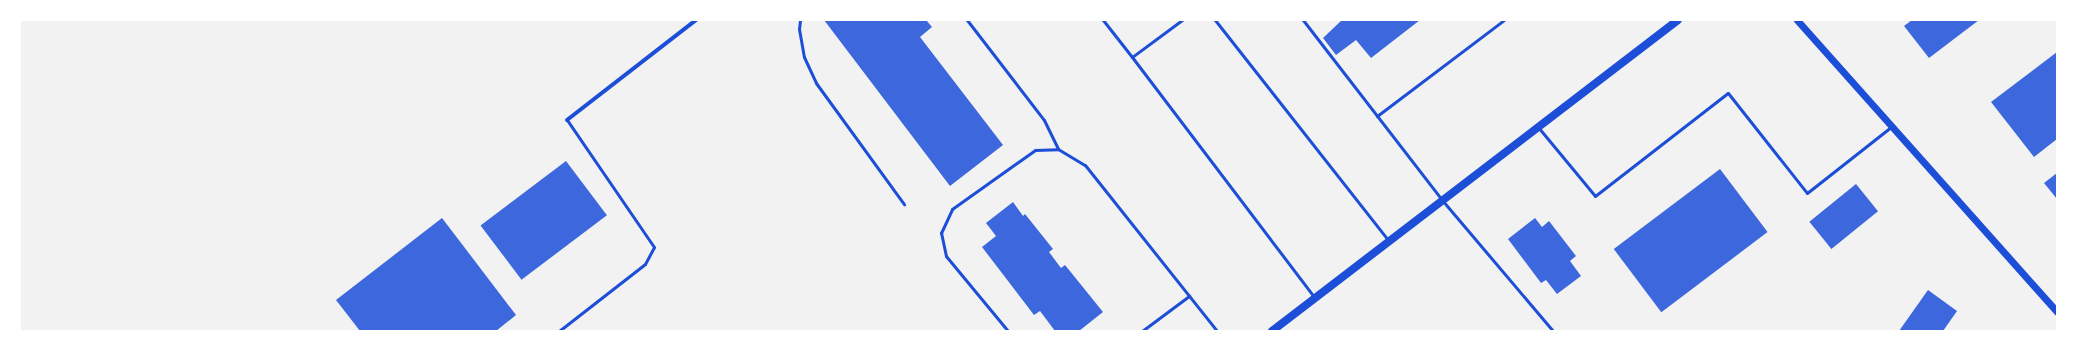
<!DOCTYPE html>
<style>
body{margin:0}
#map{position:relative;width:2077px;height:351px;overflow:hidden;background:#f2f2f2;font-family:"Work Sans",sans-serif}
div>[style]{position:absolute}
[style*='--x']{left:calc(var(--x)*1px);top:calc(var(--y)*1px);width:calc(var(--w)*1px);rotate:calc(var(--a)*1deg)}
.building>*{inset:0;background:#3d67dc;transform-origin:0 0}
.service>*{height:3px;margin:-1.5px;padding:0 1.5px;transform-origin:1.5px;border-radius:1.5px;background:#1d4ed8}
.minor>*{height:4px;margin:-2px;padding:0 2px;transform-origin:2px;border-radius:2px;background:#1d4ed8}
.tertiary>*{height:7px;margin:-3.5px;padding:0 3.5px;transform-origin:3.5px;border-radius:3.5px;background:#1d4ed8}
.secondary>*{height:8px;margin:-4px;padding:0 4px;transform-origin:4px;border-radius:4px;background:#1d4ed8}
span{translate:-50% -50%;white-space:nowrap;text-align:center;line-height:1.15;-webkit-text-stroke:4px #fff;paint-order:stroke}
.frame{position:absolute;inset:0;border:21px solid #fff;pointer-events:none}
</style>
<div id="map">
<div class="building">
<div style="clip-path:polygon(824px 20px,926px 20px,932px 27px,920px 37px,1003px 145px,950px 186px)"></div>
<div style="clip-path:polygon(1342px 20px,1420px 20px,1371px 58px,1356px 40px,1336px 55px,1323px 38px)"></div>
<div style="clip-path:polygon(1912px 20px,1979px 20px,1929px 58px,1904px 26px)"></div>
<div style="clip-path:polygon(2057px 52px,2057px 139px,2034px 157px,1991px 102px)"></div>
<div style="left:566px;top:161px;width:68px;height:107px;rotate:53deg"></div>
<div style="left:1720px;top:169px;width:79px;height:133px;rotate:53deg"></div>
<div style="clip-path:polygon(2057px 173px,2057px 199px,2044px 183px)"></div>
<div style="left:1856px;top:184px;width:35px;height:60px;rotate:51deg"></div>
<div style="clip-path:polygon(1013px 202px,1023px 216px,1025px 214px,1053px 249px,1049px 252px,1061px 268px,1065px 265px,1103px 312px,1079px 331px,1055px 331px,1040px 311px,1034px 315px,982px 247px,996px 236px,986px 223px)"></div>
<div style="clip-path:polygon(442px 218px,516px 315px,496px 331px,360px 331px,336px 300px)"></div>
<div style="clip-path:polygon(1535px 218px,1542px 227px,1549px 221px,1576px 256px,1570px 261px,1581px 276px,1557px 294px,1546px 280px,1541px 283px,1508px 239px)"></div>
<div style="clip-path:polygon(1928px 290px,1957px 311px,1943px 331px,1899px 331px)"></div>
</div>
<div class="service">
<div style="--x:800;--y:20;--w:9;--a:96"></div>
<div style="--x:799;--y:29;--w:28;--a:80"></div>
<div style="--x:804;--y:57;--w:29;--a:65"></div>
<div style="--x:816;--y:83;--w:150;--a:54"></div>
<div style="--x:967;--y:20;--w:126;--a:52.4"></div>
<div style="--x:1044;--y:120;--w:32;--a:64"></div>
<div style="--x:1103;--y:20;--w:47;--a:51.9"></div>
<div style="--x:1182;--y:20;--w:62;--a:143.5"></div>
<div style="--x:1132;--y:57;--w:303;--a:52.8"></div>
<div style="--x:1215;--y:20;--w:281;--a:51.8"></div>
<div style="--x:1303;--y:20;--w:227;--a:52.3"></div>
<div style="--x:1442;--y:200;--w:172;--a:49.7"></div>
<div style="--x:1377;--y:116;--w:159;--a:-37.1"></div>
<div style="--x:1538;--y:127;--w:89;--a:50.4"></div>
<div style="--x:1595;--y:196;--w:168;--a:-37.8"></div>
<div style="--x:1728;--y:93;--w:127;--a:51.7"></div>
<div style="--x:1807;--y:193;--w:108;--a:-38.2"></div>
<div style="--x:559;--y:331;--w:109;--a:-37.9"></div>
<div style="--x:645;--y:264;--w:19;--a:-62"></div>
<div style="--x:654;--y:247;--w:154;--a:-124.4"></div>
<div style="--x:1008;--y:331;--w:97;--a:-129.6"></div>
<div style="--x:946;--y:256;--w:24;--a:-102"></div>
<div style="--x:941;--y:233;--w:26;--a:-65"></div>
<div style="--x:952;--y:209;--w:102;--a:-35.4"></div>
<div style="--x:1035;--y:150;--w:23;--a:-2"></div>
<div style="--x:1058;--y:149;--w:31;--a:31"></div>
<div style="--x:1085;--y:165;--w:212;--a:51.5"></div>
<div style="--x:1142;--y:331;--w:59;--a:-36.7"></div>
</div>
<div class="minor">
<div style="--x:567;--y:120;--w:163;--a:-37.8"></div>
</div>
<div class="tertiary">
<div style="--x:1797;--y:20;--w:391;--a:48.3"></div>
</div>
<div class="secondary">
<div style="--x:1272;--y:331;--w:511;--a:-37.45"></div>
</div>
<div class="frame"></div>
</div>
